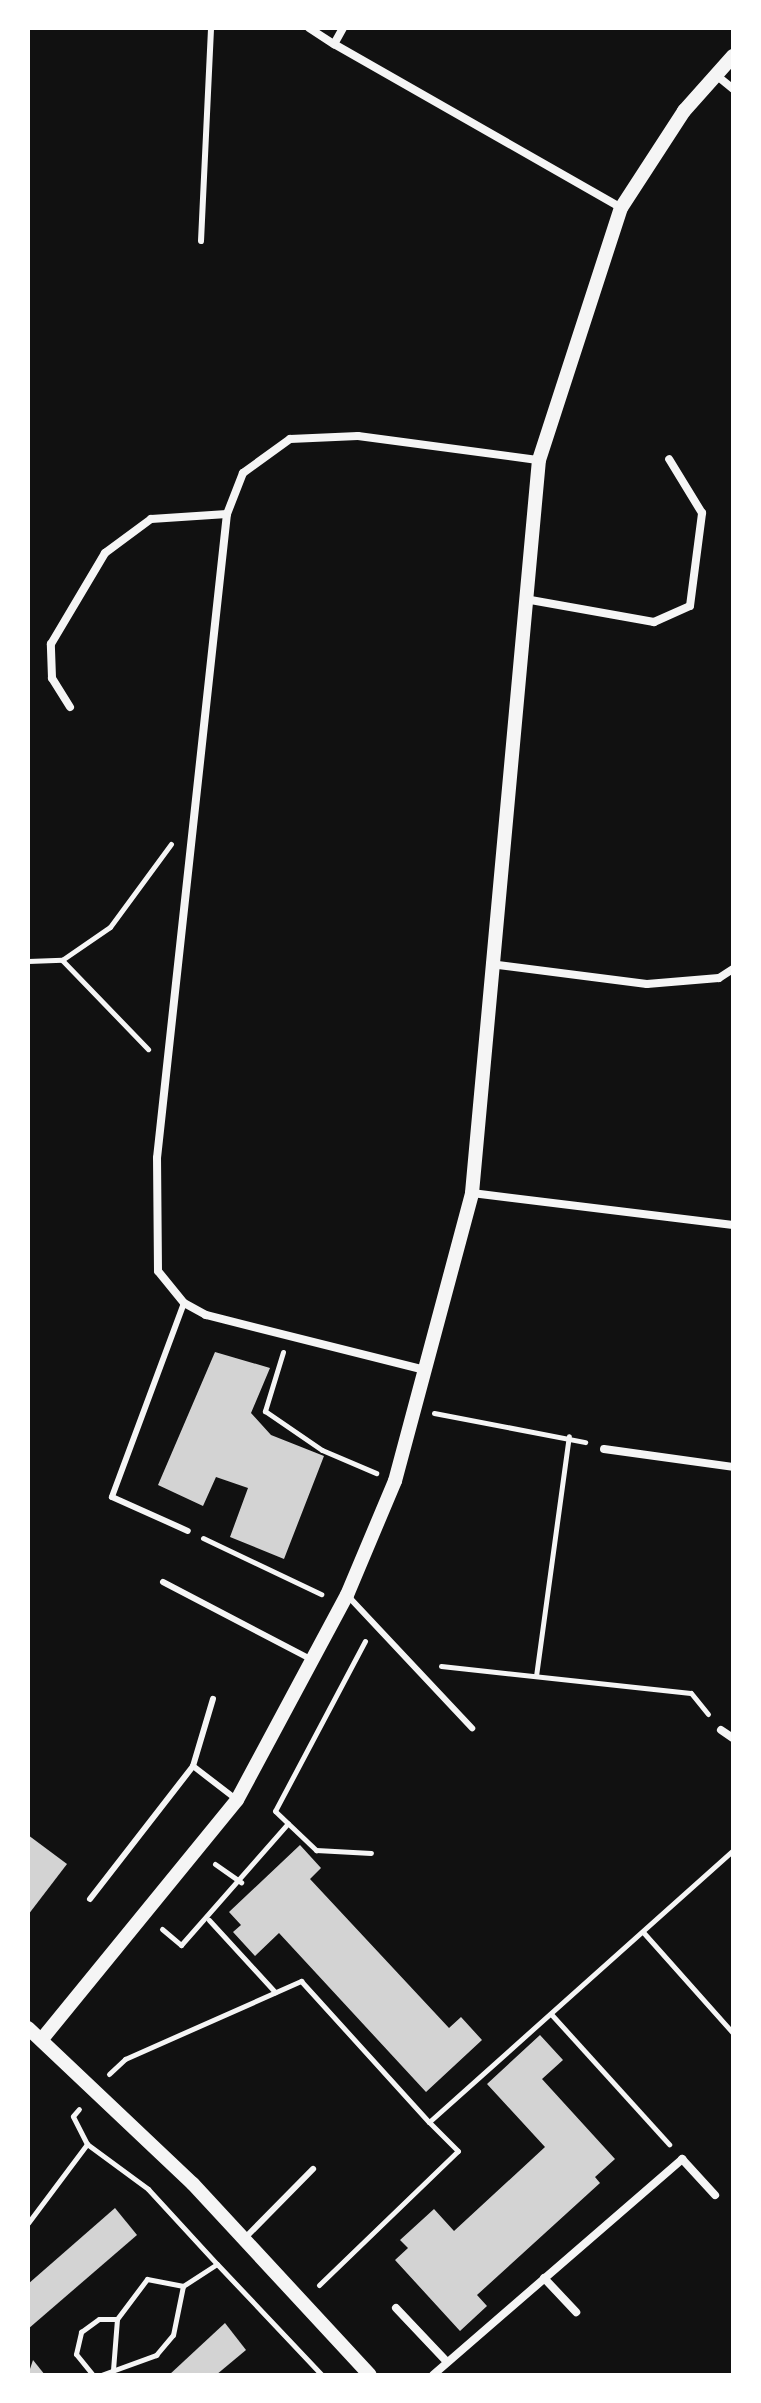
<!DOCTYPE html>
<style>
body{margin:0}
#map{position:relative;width:761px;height:2403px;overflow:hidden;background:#111;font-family:"PT Sans Narrow",sans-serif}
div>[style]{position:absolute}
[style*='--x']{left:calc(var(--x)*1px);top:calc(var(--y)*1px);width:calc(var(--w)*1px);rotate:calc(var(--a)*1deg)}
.building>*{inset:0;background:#d3d3d3}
.path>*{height:5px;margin:-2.5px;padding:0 2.5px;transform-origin:2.5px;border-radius:2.5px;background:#f5f5f5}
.service>*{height:6px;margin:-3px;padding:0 3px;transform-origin:3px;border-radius:3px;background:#f5f5f5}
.minor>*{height:8px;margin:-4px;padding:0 4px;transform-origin:4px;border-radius:4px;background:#f5f5f5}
.tertiary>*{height:14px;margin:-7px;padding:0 7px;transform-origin:7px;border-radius:7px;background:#f5f5f5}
span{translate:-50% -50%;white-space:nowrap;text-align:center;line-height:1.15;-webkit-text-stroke:8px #fff;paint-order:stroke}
.frame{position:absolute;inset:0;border:30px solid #fff;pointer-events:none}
</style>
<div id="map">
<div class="building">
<div style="clip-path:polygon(215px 1352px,270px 1368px,251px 1413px,271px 1435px,324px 1456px,284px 1559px,230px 1537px,248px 1488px,216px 1477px,203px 1506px,158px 1485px)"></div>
<div style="clip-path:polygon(28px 1835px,67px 1864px,28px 1915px)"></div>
<div style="clip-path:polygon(300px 1845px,321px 1868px,310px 1879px,449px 2028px,461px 2017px,482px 2040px,426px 2092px,279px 1933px,255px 1956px,233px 1932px,241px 1925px,229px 1912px)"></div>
<div style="clip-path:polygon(540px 2035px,563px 2060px,542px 2079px,615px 2159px,595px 2177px,600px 2183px,477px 2295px,487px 2306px,460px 2331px,395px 2260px,408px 2248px,400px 2240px,434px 2209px,454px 2231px,545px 2147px,487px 2084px)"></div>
<div style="clip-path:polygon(115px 2208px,137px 2235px,28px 2329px,28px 2284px)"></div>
<div style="clip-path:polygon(225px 2323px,246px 2350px,216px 2375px,169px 2375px)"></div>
<div style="clip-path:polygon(33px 2360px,45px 2375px,28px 2375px)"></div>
</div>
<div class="path">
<div style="--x:62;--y:960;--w:124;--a:46"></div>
<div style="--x:28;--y:961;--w:34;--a:-2"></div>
<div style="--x:62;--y:960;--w:58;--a:-34.5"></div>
<div style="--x:110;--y:927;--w:103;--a:-53.7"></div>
<div style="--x:283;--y:1352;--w:62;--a:107"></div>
<div style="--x:265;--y:1411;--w:69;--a:34.4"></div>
<div style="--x:322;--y:1450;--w:59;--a:23.1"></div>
<div style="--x:434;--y:1413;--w:154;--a:10.9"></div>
<div style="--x:203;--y:1538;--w:131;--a:25.4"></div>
<div style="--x:365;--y:1641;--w:192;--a:117.9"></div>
<div style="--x:275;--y:1811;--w:57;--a:43.6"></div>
<div style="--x:316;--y:1850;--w:55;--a:3.1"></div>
<div style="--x:441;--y:1666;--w:251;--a:6.2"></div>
<div style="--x:691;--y:1693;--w:27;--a:51"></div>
<div style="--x:536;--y:1676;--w:242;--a:-82.2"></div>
<div style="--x:215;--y:1864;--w:32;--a:35"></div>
<div style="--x:209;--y:1920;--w:98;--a:47.5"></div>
<div style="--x:162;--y:1929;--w:25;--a:40"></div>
<div style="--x:181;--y:1945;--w:162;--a:-48.7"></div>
<div style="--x:643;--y:1932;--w:135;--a:48.3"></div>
<div style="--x:551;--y:2014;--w:176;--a:47.8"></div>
<div style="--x:109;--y:2074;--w:22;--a:-43"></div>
<div style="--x:125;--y:2059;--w:193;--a:-23.9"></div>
<div style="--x:301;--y:1981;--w:190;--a:47.8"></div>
<div style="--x:429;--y:2122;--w:408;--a:-41.8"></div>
<div style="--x:87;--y:2144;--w:76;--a:36.4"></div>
<div style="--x:148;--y:2189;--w:102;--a:47.4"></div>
<div style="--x:28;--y:2223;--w:99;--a:-53.2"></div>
<div style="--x:87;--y:2144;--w:31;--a:-117"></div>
<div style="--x:73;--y:2116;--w:9;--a:-49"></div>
<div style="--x:319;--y:2285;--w:193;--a:-44"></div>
<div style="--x:458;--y:2151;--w:41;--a:-135"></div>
<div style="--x:117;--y:2319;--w:50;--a:-53.1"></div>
<div style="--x:147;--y:2279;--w:37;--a:11"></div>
<div style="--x:93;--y:2375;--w:27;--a:-129"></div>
<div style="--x:76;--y:2354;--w:23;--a:-77"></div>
<div style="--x:81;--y:2332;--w:22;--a:-36"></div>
<div style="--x:99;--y:2319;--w:18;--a:0"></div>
<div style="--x:117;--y:2319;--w:51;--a:94.5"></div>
<div style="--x:101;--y:2375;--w:59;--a:-20"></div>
<div style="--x:156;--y:2355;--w:26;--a:-50"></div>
<div style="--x:173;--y:2335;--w:50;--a:-78.5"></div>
<div style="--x:183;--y:2286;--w:40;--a:-32.9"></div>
<div style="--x:217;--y:2264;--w:153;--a:46.6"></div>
</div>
<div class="service">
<div style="--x:201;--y:241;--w:213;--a:-87.3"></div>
<div style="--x:184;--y:1303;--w:207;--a:110.4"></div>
<div style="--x:112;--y:1497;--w:83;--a:24.1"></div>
<div style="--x:163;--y:1582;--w:166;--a:27.6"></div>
<div style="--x:347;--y:1595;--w:183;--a:46.8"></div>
<div style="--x:193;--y:1766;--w:70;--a:-73.4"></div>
<div style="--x:90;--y:1899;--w:168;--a:-52.2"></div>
<div style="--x:193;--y:1766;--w:56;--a:37.7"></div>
<div style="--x:245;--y:2238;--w:97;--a:-45.4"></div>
</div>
<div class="minor">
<div style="--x:309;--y:28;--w:30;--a:33"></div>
<div style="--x:343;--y:28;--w:18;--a:119"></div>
<div style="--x:334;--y:44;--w:331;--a:29.7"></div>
<div style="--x:716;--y:75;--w:22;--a:39"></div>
<div style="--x:525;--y:599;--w:131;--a:10.1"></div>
<div style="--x:654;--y:622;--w:39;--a:-24"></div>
<div style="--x:690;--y:606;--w:94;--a:-82.6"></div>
<div style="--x:702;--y:513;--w:63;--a:-121.4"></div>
<div style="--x:70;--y:707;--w:34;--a:-122"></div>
<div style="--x:52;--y:678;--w:34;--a:-92"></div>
<div style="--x:51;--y:644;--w:106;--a:-59.3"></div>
<div style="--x:105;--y:553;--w:57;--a:-36.5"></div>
<div style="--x:151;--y:519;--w:76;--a:-3.8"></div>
<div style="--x:490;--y:964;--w:158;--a:7.3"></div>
<div style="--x:647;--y:984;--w:72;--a:-4.8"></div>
<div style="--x:719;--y:978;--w:17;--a:-33"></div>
<div style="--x:472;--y:1193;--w:263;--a:7"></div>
<div style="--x:425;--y:1370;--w:226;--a:-165.9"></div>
<div style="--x:206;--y:1315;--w:25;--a:-151"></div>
<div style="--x:184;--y:1303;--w:41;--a:-129.1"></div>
<div style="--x:158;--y:1271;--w:113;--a:-90.5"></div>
<div style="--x:157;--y:1158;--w:648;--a:-83.8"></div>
<div style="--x:227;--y:514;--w:44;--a:-68.7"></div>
<div style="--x:243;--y:473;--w:58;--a:-35.9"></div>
<div style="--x:290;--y:439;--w:68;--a:-2.5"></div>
<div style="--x:358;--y:436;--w:183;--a:7.6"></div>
<div style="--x:604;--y:1449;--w:130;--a:7.9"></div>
<div style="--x:721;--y:1730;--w:14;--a:34"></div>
<div style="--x:544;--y:2278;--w:47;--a:46.7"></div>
<div style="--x:396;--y:2308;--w:74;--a:46.6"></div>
<div style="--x:433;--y:2375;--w:330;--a:-40.9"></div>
<div style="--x:682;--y:2159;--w:49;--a:47.5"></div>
</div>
<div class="tertiary">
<div style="--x:28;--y:2028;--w:227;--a:43.4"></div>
<div style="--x:193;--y:2184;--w:260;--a:47.2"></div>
<div style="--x:42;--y:2039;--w:308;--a:-50.8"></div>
<div style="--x:237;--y:1800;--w:233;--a:-61.8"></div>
<div style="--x:347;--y:1595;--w:124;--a:-67.2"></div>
<div style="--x:395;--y:1481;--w:298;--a:-75"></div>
<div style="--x:472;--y:1193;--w:736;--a:-84.78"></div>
<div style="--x:539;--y:460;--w:265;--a:-72"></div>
<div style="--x:621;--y:208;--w:116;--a:-57"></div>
<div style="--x:684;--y:111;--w:74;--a:-48.3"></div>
</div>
<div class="frame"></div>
</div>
